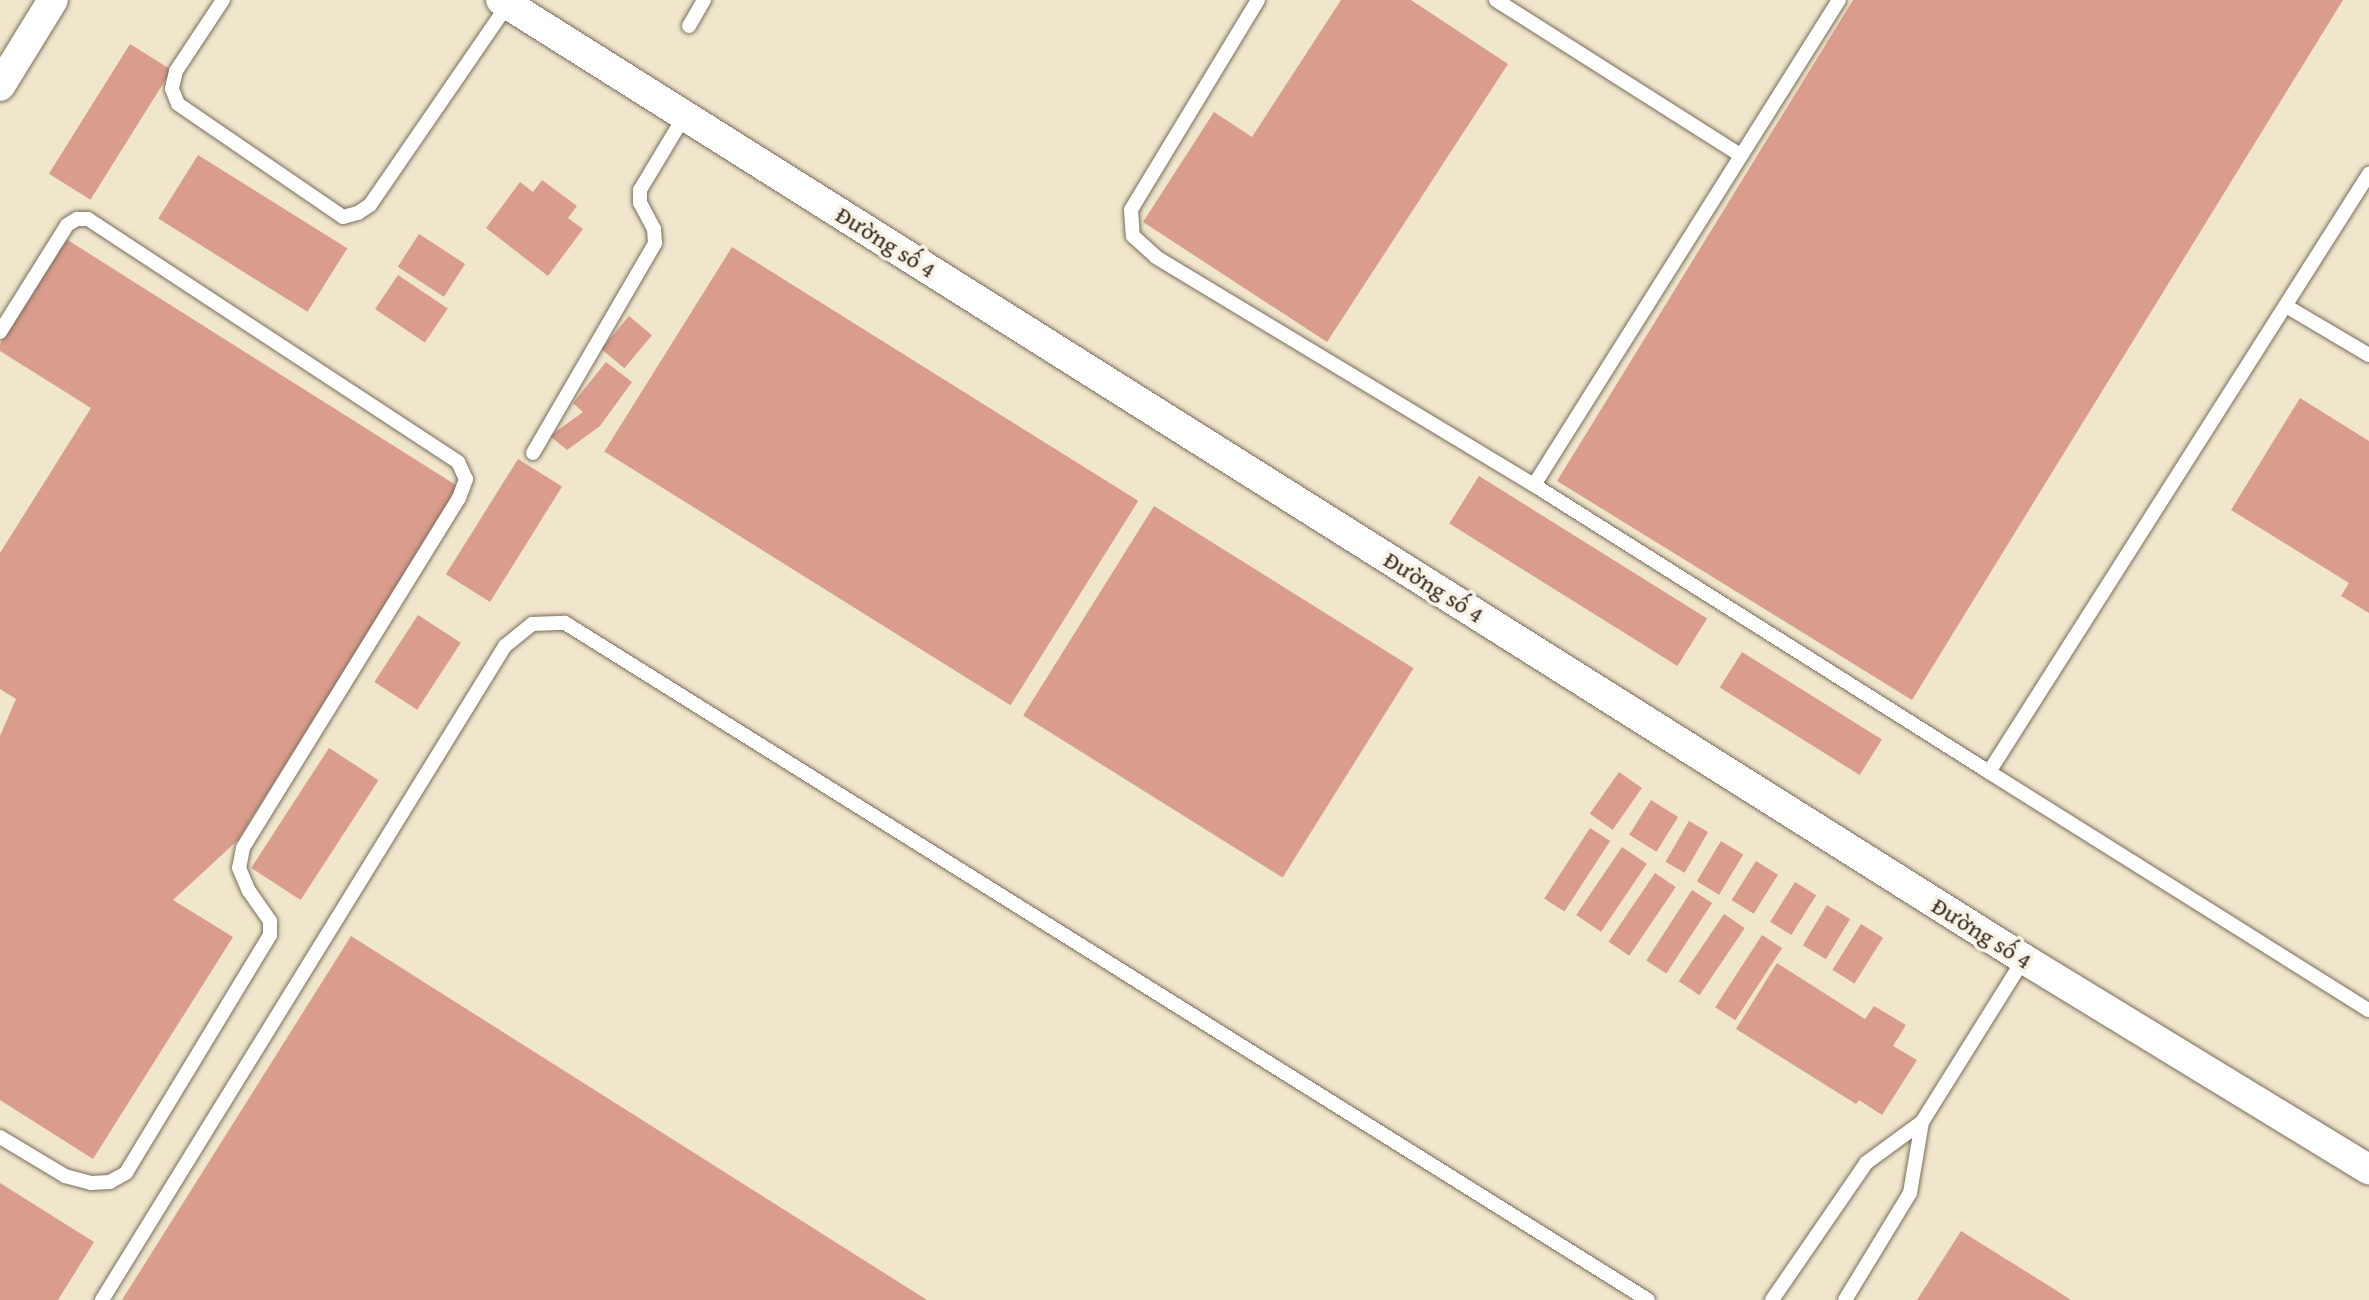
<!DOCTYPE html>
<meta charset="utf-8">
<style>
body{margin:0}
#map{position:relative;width:2369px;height:1300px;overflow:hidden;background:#f0e6cc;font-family:"Gentium Book Plus",serif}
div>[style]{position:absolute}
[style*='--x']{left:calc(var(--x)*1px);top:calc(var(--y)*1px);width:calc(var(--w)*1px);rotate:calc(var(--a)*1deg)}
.building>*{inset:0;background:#da9c8d;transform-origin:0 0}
.roads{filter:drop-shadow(0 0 2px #7a6c5b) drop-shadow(0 0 2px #7a6c5b)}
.service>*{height:14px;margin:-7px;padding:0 7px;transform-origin:7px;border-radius:7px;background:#fff}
.minor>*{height:30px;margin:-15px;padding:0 15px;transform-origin:15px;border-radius:15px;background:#fff}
span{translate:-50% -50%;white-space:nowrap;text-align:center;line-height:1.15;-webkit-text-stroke:7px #f7f3e8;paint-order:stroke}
.street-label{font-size:24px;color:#3b2a1e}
</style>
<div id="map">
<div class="building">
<div style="clip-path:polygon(1341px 0,1411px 0,1508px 64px,1327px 342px,1143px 222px,1214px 112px,1252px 137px)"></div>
<div style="clip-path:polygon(1853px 0,2343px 0,1912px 700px,1557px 481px)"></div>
<div style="left:130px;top:44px;width:49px;height:153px;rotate:32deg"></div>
<div style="left:198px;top:155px;width:176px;height:75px;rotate:32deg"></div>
<div style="clip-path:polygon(542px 180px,577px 206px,568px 218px,583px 229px,548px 276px,486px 228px,520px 182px,533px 192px)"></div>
<div style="left:419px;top:234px;width:55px;height:39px;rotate:33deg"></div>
<div style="clip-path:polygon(66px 239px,459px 487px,238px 840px,173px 900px,233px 937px,93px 1159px,0 1100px,0 736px,16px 699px,0 689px,0 553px,91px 408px,0 351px,0 344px)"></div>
<div style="left:732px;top:247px;width:479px;height:241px;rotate:32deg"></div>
<div style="left:398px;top:275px;width:60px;height:41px;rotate:34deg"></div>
<div style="left:629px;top:316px;width:30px;height:43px;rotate:40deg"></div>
<div style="clip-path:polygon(606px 362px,632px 382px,600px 426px,567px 450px,550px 436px,583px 412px,573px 403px)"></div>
<div style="clip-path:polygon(2300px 398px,2369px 441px,2369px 613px,2341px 596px,2349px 583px,2231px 510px)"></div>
<div style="left:518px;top:459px;width:52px;height:136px;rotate:32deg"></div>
<div style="left:1479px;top:476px;width:269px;height:56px;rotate:32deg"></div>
<div style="left:1154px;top:506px;width:306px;height:247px;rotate:32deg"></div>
<div style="left:418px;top:615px;width:51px;height:80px;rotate:33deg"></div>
<div style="left:1742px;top:652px;width:165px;height:42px;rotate:32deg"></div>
<div style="left:329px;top:748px;width:59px;height:143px;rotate:33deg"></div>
<div style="left:1619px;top:772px;width:28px;height:51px;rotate:35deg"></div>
<div style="left:1651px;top:800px;width:32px;height:41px;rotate:32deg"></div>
<div style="left:1689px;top:821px;width:22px;height:47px;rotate:30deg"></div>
<div style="left:1590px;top:828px;width:24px;height:84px;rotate:33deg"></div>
<div style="left:1721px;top:841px;width:26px;height:47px;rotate:31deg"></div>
<div style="left:1622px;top:847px;width:30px;height:82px;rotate:34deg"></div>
<div style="left:1756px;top:861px;width:26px;height:46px;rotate:32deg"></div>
<div style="left:1655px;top:873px;width:25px;height:83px;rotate:34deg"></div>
<div style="left:1795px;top:882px;width:25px;height:47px;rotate:32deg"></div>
<div style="left:1692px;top:890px;width:24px;height:84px;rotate:33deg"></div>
<div style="left:1827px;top:905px;width:27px;height:47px;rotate:31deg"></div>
<div style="left:1724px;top:914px;width:25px;height:81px;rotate:34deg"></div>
<div style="left:1861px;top:924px;width:26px;height:54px;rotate:32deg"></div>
<div style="left:1762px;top:935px;width:24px;height:86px;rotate:33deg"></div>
<div style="clip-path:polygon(351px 936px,927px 1300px,122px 1300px)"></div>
<div style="clip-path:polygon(1777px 963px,1865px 1019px,1874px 1006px,1906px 1025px,1893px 1046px,1917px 1060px,1882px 1115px,1859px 1100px,1856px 1104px,1736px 1029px)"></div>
<div style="clip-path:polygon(0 1183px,94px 1242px,58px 1300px,0 1300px)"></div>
<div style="clip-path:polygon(1961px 1231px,2054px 1289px,2071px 1300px,1917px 1300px)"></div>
</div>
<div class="roads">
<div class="service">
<div style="--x:223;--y:0;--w:85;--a:123.5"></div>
<div style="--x:176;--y:71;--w:18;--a:103"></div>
<div style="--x:172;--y:89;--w:16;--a:68"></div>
<div style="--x:178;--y:104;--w:200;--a:34.4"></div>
<div style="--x:343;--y:217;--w:16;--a:-15"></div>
<div style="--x:358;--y:213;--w:14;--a:-34"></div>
<div style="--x:370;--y:205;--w:244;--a:-55.5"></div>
<div style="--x:1258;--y:0;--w:245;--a:121.2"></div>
<div style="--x:1131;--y:210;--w:26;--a:86"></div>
<div style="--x:1133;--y:236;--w:31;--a:42"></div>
<div style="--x:1156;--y:257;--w:441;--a:31.1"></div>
<div style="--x:1534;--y:485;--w:538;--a:32.24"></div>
<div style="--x:1989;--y:772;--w:709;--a:-57.57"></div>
<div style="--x:1496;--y:0;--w:289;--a:32.4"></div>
<div style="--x:689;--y:26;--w:30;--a:-60"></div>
<div style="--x:2286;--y:306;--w:96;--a:30.6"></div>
<div style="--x:0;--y:332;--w:126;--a:-57.9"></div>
<div style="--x:67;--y:225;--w:12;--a:-31"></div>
<div style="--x:77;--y:219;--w:11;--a:0"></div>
<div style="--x:88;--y:219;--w:443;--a:33.3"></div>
<div style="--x:458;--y:462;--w:19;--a:65"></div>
<div style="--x:466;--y:479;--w:20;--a:110"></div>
<div style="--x:459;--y:498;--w:411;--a:121.7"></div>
<div style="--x:243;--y:848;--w:20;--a:101"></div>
<div style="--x:239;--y:868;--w:25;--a:67"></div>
<div style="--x:249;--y:891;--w:37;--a:55"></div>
<div style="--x:270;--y:921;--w:14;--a:90"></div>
<div style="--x:270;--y:935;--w:278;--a:121.2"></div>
<div style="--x:126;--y:1173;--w:18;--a:151"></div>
<div style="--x:110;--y:1182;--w:19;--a:177"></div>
<div style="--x:91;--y:1183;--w:27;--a:-165"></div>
<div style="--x:65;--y:1176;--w:76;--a:-149"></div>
<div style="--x:533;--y:453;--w:243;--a:-59.8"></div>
<div style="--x:655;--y:243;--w:14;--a:-94"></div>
<div style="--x:654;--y:229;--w:30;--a:-118"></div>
<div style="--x:640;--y:203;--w:13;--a:-90"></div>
<div style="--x:640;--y:190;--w:87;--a:-59"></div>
<div style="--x:1534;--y:485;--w:573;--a:-57.84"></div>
<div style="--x:1989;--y:772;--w:448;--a:32.1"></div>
<div style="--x:102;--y:1300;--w:768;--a:-58.36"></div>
<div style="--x:505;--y:646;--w:35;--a:-39"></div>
<div style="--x:532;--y:624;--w:33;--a:-2"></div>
<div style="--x:565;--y:623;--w:1277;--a:32.01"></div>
<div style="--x:1772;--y:1300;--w:166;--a:-55.5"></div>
<div style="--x:1866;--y:1163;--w:69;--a:-36.2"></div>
<div style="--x:1845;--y:1300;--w:125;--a:-58.7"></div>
<div style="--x:1910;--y:1193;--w:72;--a:-80.4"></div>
<div style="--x:1922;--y:1122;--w:192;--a:-58"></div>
</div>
<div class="minor">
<div style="--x:501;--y:0;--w:1800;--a:32.2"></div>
<div style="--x:2024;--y:959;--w:404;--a:31.4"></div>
<div style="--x:0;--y:86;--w:101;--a:-58.4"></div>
</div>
</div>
<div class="street-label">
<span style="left:886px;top:242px;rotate:32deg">Đường số 4</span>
<span style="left:1434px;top:587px;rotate:32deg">Đường số 4</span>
<span style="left:1982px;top:933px;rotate:32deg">Đường số 4</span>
</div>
</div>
